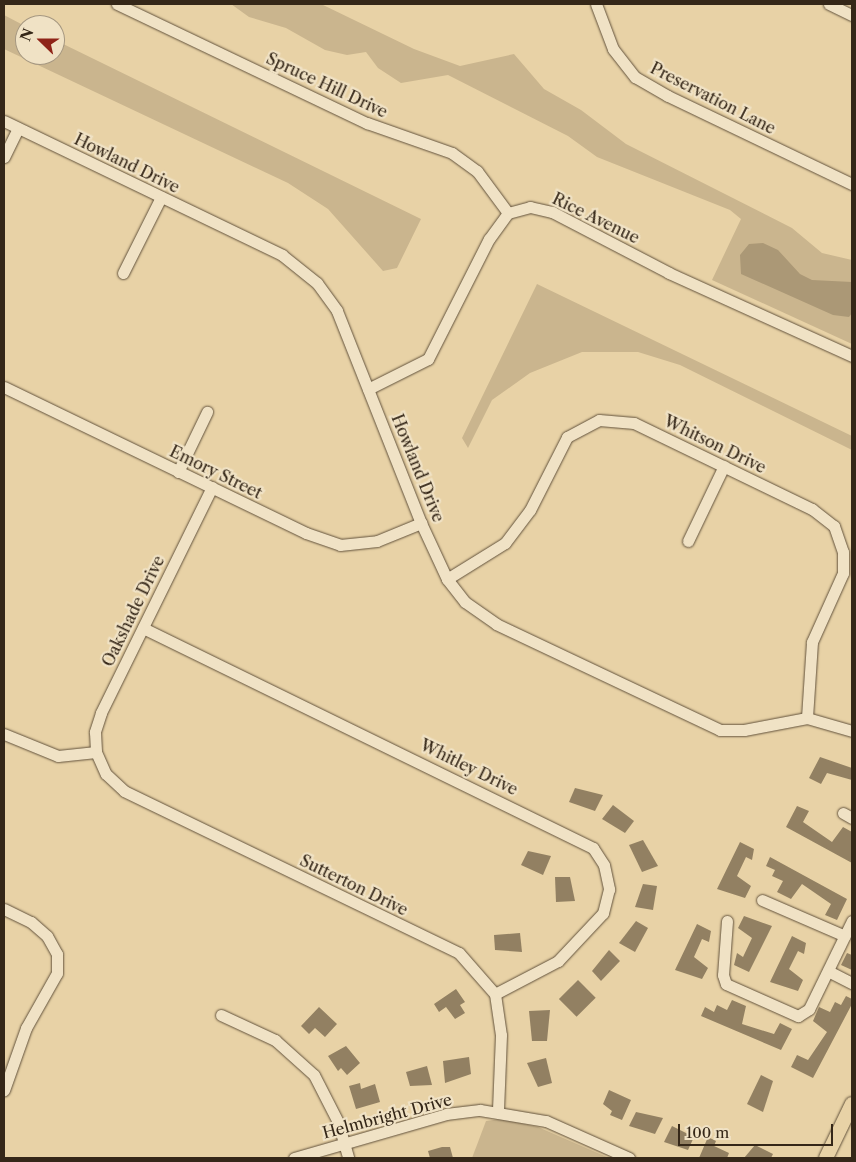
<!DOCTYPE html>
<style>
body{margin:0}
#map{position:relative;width:856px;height:1162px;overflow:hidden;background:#e8d2a6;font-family:"Libre Caslon Text",serif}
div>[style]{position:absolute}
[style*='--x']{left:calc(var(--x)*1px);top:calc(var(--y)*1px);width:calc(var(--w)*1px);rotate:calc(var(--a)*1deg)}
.green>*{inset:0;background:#cab58e}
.water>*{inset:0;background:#ab9876}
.building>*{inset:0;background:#928062;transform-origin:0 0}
.roads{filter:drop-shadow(0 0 1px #62523c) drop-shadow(0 0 1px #62523c)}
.minor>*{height:11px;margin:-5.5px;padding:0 5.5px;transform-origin:5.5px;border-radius:5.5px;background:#f0e2c5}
.major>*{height:14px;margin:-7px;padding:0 7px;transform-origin:7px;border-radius:7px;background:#e8d2a6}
span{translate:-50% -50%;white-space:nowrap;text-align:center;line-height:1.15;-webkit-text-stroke:4.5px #f0e2c5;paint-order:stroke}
.street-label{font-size:16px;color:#352718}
.frame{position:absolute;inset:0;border:5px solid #352718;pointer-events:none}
.north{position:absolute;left:15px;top:15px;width:50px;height:50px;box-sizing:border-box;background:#f0e2c5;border:1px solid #a59780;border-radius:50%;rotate:292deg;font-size:14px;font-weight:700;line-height:20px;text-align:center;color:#352718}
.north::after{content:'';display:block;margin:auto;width:18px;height:22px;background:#8f2418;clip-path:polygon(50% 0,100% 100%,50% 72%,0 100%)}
.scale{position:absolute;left:678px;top:1124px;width:155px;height:22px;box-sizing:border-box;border:2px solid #352718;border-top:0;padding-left:6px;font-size:15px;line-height:18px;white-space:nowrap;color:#352718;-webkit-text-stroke:4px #f0e2c5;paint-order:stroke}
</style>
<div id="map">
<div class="green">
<div style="clip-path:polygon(231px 4px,321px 4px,414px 49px,460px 66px,514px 54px,544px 89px,581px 110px,626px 144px,792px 228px,822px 253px,852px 260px,852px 344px,712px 280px,741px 219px,730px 210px,597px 157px,568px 136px,448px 75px,401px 83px,378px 68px,366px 52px,347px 55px,325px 50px,286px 28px,249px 17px)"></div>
<div style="clip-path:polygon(4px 15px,25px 26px,25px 55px,55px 55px,55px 40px,421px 219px,397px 268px,383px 271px,328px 209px,288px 183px,4px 49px)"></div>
<div style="clip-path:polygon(537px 284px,852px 436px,852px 450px,680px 365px,638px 352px,582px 352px,530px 373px,492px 400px,468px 448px,462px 438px)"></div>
<div style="clip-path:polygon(501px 1119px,538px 1127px,609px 1158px,472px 1158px,486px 1121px)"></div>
</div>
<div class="water">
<div style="clip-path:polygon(763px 243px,778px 250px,800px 274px,812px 280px,852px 282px,852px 313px,849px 317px,833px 315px,741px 274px,740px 255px,749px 244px)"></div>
</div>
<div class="building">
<div style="clip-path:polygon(820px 757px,852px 768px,852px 780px,827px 773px,821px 784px,809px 778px)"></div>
<div style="clip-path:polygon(575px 788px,603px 795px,595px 811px,569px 802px)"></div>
<div style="clip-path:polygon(613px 805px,634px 821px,625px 833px,602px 819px)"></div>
<div style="clip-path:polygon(797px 806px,809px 811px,803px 822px,832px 842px,843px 827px,852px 832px,852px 863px,786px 827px)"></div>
<div style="clip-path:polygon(643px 840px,658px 866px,642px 872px,629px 845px)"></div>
<div style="clip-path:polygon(740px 842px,754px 849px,752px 860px,746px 857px,737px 876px,751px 886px,745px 898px,717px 889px)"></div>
<div style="clip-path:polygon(528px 851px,551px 856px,543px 875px,521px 865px)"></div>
<div style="clip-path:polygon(770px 857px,847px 899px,837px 920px,825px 915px,831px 904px,802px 884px,791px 899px,777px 892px,783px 881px,772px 876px,775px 870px,766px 866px)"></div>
<div style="clip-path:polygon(555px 877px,570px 877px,575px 901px,556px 902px)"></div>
<div style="clip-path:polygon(643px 884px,657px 886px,653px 910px,635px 907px)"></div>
<div style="clip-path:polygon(744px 916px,772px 926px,749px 972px,734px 965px,737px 953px,743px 957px,752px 938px,738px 928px)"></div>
<div style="clip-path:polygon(636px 921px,648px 928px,635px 952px,619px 943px)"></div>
<div style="clip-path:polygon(697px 924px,711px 931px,709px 942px,702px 939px,694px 957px,708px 968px,702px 979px,675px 970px)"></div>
<div style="clip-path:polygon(520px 933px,522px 952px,495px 950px,494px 935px)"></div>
<div style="clip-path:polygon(792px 936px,806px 943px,804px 954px,798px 951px,789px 969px,803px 980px,798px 991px,770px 982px)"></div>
<div style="clip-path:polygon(609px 950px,620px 961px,601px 981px,592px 971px)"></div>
<div style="clip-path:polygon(847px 953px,852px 955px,852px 970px,841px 965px)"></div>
<div style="left:578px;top:980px;width:25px;height:27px;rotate:45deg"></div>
<div style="clip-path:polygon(456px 989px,465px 1002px,460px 1005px,465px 1013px,455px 1019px,446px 1007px,439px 1012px,434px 1004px)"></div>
<div style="clip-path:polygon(846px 996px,852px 999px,852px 1004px,813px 1078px,791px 1067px,797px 1055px,808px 1060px,827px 1032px,813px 1021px,819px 1007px,830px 1012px,835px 1002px,841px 1005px)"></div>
<div style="clip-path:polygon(732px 1000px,746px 1006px,742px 1024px,774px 1034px,780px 1023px,792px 1029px,781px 1050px,701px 1016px,705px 1007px,714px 1012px,717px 1005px,727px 1010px)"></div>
<div style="clip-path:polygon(319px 1007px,337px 1024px,325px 1037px,315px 1028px,309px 1034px,301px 1026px)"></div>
<div style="clip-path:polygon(550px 1010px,547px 1041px,532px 1041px,529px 1011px)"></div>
<div style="clip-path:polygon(346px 1046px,360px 1063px,347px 1075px,341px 1068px,338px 1071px,328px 1056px)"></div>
<div style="clip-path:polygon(469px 1057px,471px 1074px,445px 1083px,443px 1061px)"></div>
<div style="clip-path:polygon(546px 1058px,552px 1083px,538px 1087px,527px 1063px)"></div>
<div style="clip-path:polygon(427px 1066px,432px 1085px,410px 1086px,406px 1072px)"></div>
<div style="clip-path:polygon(761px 1075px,773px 1081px,763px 1112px,747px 1104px)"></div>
<div style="clip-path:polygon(360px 1083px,361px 1089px,375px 1084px,380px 1102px,356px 1109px,349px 1086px)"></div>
<div style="clip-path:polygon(609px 1090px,631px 1100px,622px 1120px,610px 1115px,612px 1111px,603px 1104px)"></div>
<div style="clip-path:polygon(636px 1112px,663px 1118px,655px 1134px,629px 1126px)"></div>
<div style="clip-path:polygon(672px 1126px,694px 1137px,688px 1150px,664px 1142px)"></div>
<div style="clip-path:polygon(708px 1137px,716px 1141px,714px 1146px,729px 1153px,727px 1158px,699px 1158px)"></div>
<div style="clip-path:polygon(755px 1145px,773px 1154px,771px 1158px,744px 1158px)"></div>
<div style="clip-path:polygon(442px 1147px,450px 1147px,453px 1158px,430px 1158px,428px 1151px)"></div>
</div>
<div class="roads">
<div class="minor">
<div style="--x:117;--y:4;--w:277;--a:25.5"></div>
<div style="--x:367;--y:123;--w:90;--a:19.4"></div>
<div style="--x:452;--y:153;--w:31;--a:36"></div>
<div style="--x:477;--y:171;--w:52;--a:53.6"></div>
<div style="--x:596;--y:4;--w:48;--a:69.3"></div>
<div style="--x:613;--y:49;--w:36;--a:52"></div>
<div style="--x:635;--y:77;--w:38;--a:30"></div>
<div style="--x:668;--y:96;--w:204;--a:25.6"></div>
<div style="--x:829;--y:4;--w:25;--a:26"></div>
<div style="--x:4;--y:121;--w:309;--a:25.7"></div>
<div style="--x:282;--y:255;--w:45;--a:38.7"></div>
<div style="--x:317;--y:283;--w:34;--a:54"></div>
<div style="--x:337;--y:311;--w:228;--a:68.4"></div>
<div style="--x:421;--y:523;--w:62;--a:65.1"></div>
<div style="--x:447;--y:579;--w:29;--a:52"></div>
<div style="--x:465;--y:602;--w:38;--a:35"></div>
<div style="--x:496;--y:624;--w:248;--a:25.3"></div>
<div style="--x:720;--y:730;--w:24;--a:0"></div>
<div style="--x:744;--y:730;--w:64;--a:-10.8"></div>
<div style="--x:807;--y:718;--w:47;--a:16.1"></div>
<div style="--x:4;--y:157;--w:32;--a:-64"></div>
<div style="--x:123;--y:273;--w:85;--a:-63.4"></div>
<div style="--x:4;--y:387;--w:335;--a:25.8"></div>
<div style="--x:306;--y:533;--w:36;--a:19"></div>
<div style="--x:340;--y:545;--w:37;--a:-6"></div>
<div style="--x:377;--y:541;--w:48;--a:-22.2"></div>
<div style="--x:368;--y:389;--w:67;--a:-26.6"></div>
<div style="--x:428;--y:359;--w:135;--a:-63.1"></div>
<div style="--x:489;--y:239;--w:32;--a:-54"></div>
<div style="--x:508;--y:213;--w:23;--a:-15"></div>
<div style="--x:530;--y:207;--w:23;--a:13"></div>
<div style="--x:552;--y:212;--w:132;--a:27.5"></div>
<div style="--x:669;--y:273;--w:201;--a:24.4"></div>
<div style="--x:178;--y:472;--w:67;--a:-64.2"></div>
<div style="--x:212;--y:487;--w:252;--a:116.2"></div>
<div style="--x:101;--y:713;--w:20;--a:108"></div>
<div style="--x:95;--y:732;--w:20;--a:87"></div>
<div style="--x:96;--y:752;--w:24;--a:66"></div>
<div style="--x:106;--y:774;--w:25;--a:43"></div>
<div style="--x:124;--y:791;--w:372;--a:25.8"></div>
<div style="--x:459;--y:953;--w:55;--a:48.7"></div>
<div style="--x:495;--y:994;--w:41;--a:81.7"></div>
<div style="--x:501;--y:1035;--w:76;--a:92.3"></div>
<div style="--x:688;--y:541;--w:83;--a:-64.4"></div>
<div style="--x:447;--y:579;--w:68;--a:-31.8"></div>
<div style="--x:505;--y:543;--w:41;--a:-52.9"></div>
<div style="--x:530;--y:510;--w:82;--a:-63.1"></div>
<div style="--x:567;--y:437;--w:36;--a:-28"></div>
<div style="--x:599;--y:420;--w:35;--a:5"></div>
<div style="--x:634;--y:423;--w:198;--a:25.8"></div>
<div style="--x:812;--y:509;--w:28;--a:38"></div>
<div style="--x:834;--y:526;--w:28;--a:71"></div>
<div style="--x:843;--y:552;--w:21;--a:90"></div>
<div style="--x:843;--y:573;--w:76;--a:114.2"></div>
<div style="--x:812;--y:642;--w:76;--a:93.8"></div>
<div style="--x:143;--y:628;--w:501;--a:26.05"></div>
<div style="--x:593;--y:848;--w:20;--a:57"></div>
<div style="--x:604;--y:865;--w:25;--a:78"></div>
<div style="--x:609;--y:889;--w:25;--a:104"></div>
<div style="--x:603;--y:913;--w:66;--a:133.2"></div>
<div style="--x:558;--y:961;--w:71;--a:152.4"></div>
<div style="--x:4;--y:734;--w:58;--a:22.2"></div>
<div style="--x:58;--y:756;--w:38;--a:-6"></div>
<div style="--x:843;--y:813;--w:10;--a:29"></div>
<div style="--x:762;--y:900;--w:90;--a:23.4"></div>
<div style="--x:4;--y:909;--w:30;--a:26"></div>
<div style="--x:31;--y:922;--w:21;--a:41"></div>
<div style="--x:47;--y:936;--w:21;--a:61"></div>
<div style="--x:57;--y:954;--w:19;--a:90"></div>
<div style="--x:57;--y:973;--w:63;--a:119.4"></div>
<div style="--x:26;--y:1028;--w:66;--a:109.5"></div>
<div style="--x:727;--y:921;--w:54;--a:94.2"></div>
<div style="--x:723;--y:975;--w:9;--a:72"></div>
<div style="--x:726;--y:984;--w:79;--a:24"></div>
<div style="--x:798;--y:1016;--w:13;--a:-32"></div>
<div style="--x:809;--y:1009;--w:98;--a:-64"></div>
<div style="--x:828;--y:971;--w:27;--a:27"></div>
<div style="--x:221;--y:1015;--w:60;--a:24.8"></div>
<div style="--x:275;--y:1040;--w:52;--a:41.9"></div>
<div style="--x:314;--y:1075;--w:53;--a:62.9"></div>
<div style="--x:338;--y:1122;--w:37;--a:74"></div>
<div style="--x:294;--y:1158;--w:158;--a:-16.1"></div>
<div style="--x:446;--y:1114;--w:34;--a:-7"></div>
<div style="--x:480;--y:1110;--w:67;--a:9.5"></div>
<div style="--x:546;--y:1121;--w:91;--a:24"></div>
</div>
<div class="major">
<div style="--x:826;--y:1158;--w:60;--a:-64.3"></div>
</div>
</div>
<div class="street-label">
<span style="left:327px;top:85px;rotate:25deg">Spruce Hill Drive</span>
<span style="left:713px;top:98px;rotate:27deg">Preservation Lane</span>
<span style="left:127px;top:163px;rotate:26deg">Howland Drive</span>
<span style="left:596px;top:218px;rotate:26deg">Rice Avenue</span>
<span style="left:715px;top:444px;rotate:26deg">Whitson Drive</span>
<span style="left:418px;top:468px;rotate:68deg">Howland Drive</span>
<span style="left:216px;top:472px;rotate:26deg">Emory Street</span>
<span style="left:133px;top:611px;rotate:-64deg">Oakshade Drive</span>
<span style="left:469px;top:767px;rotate:26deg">Whitley Drive</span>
<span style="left:354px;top:885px;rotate:26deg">Sutterton Drive</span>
<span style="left:387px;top:1116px;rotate:-15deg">Helmbright Drive</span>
</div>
<div class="frame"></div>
<div class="north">N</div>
<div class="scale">100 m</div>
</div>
